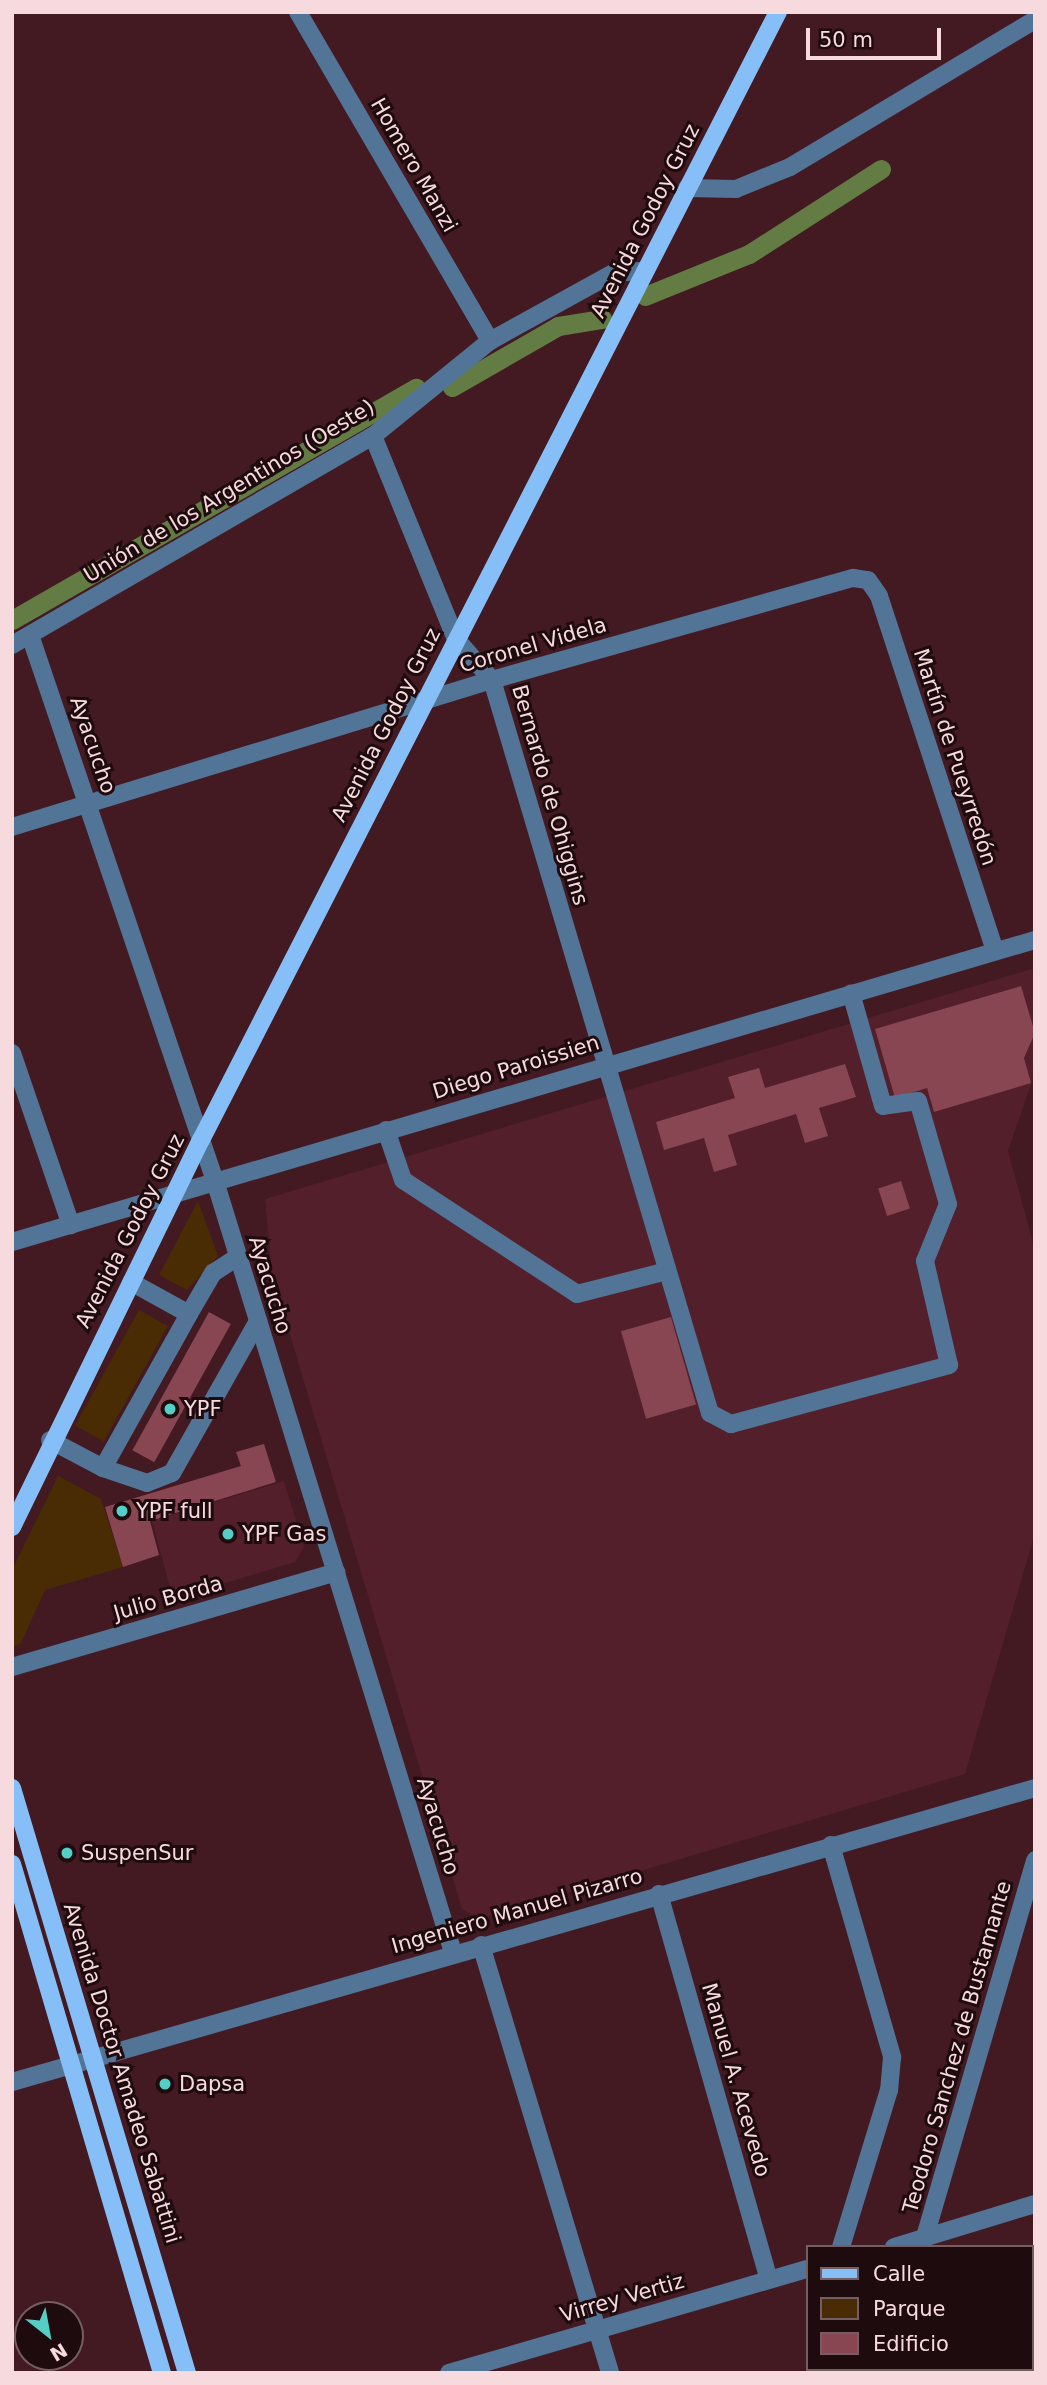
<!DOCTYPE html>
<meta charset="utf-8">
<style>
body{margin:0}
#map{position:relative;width:1047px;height:2385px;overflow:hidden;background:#431922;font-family:"DejaVu Sans",sans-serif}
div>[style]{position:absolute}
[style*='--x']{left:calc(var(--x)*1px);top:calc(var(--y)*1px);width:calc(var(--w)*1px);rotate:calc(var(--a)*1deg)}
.built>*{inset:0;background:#521f2a}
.green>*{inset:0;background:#492c04;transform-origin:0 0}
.canal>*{height:19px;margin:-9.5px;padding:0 9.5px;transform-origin:9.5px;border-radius:9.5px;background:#627c43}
.building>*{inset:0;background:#874652;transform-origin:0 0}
.minor>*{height:18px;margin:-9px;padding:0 9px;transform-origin:9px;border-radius:9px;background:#527497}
.major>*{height:18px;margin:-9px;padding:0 9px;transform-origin:9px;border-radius:9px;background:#86bff8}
.dots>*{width:19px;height:19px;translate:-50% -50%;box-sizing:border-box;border:4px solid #1e0b0e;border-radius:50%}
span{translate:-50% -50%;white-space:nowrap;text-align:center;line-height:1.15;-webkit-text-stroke:6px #1e0b0e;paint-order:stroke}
.street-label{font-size:21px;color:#f7dadd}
.poi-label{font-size:21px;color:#f7dadd}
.left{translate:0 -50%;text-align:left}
.frame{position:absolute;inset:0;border:14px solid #f7dadd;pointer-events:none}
.legend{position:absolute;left:806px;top:2245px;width:228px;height:126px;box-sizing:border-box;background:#1e0b0e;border:2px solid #755e61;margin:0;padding:9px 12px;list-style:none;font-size:21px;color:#f7dadd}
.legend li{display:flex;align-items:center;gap:14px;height:35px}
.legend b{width:35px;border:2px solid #755e61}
.north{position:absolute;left:14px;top:2301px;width:70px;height:70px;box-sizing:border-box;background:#1e0b0e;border:2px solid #755e61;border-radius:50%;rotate:149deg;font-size:19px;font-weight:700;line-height:28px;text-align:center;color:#f7dadd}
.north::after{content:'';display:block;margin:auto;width:24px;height:32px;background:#55cec6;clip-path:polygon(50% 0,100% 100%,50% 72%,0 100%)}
.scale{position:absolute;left:806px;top:28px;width:135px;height:32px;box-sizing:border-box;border:4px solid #f7dadd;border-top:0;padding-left:9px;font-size:21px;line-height:24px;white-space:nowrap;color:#f7dadd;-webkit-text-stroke:5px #1e0b0e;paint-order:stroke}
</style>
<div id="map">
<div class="built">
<div style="clip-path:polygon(1035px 968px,1035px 1073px,1008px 1151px,1035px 1250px,1035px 1533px,965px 1774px,480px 1919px,462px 1909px,272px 1275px,265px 1199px)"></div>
<div style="clip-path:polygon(284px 1481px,304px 1547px,295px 1562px,173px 1599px,152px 1521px)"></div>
</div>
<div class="green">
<div style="clip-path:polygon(198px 1201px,218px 1256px,187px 1290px,159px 1275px)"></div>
<div style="left:139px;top:1310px;width:33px;height:132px;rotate:29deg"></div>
<div style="clip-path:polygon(58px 1476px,101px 1499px,123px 1567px,45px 1590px,21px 1643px,12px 1648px,12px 1570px)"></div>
</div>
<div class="canal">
<div style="--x:645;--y:296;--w:112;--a:-22"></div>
<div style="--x:749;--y:254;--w:157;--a:-32.8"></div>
<div style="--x:452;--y:387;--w:122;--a:-29.9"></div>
<div style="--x:558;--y:326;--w:45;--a:-9"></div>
<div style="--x:12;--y:620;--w:466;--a:-29.9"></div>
</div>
<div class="building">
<div style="clip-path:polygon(1021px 986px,1035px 1033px,1024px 1058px,1031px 1083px,934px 1112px,927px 1088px,895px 1098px,875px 1029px)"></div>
<div style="clip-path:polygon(845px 1064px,856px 1097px,819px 1108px,828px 1136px,805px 1143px,796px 1114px,728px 1135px,737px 1165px,714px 1172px,704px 1138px,664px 1150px,656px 1122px,735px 1098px,728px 1077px,759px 1068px,765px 1088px)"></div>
<div style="left:901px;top:1181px;width:29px;height:24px;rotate:72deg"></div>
<div style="left:209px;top:1312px;width:25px;height:158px;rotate:29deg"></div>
<div style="left:671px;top:1317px;width:91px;height:52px;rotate:74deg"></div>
<div style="clip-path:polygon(264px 1444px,276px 1482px,150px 1521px,159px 1555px,123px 1567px,105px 1507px,241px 1466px,236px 1452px)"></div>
</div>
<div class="minor">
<div style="--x:298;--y:12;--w:381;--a:59.7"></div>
<div style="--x:687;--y:188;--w:49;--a:1.2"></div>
<div style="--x:736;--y:189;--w:58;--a:-22.2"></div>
<div style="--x:790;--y:167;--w:286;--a:-31"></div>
<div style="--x:373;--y:436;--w:219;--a:67.8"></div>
<div style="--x:456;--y:639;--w:55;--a:48.7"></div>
<div style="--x:492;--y:680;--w:765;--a:73.44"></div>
<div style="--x:710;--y:1413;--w:24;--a:28"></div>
<div style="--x:731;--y:1424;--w:226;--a:-15.1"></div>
<div style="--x:949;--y:1365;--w:107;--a:-103"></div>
<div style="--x:925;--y:1261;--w:61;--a:-68"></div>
<div style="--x:948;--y:1204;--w:107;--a:-106.2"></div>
<div style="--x:918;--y:1101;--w:35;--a:172"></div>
<div style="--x:883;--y:1106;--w:117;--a:-105.8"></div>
<div style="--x:30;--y:635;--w:576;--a:71.28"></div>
<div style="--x:215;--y:1181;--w:807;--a:72.85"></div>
<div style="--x:12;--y:645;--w:417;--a:-30.1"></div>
<div style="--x:373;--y:436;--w:151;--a:-39.1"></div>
<div style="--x:490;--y:341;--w:141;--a:-28.9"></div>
<div style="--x:613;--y:273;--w:31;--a:-4"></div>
<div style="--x:12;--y:827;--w:502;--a:-17.03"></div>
<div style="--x:492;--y:680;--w:375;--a:-15.8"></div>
<div style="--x:853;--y:578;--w:15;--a:8"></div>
<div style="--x:868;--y:580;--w:19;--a:55"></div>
<div style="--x:879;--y:596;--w:373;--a:71.9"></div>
<div style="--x:12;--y:1053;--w:182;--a:71.1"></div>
<div style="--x:386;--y:1130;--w:53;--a:71.2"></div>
<div style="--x:403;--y:1180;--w:208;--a:33.2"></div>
<div style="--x:577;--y:1294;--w:93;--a:-14.3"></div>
<div style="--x:12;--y:1242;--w:1067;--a:-16.45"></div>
<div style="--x:189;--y:1314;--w:48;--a:-59.7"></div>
<div style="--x:213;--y:1273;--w:30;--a:-33"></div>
<div style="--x:50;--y:1440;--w:60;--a:27.8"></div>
<div style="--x:103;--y:1468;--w:176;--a:-60.8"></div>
<div style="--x:189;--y:1314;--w:66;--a:-151.1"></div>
<div style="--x:103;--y:1468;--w:46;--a:18.8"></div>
<div style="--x:147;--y:1483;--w:27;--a:-22"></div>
<div style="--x:172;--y:1473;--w:175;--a:-60.5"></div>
<div style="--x:12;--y:1667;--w:338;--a:-16.3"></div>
<div style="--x:831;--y:1845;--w:221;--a:73.9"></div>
<div style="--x:892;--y:2057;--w:33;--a:95"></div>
<div style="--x:889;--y:2090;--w:164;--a:107"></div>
<div style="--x:659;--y:1894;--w:400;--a:74.1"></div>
<div style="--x:481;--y:1945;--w:447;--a:73.2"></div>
<div style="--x:12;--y:2082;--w:1064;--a:-16.03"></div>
<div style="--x:894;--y:2247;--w:147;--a:-17"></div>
<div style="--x:922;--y:2247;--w:403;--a:-73.7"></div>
<div style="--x:992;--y:2369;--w:4;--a:76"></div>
<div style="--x:449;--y:2373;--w:373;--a:-16.2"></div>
<div style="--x:884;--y:2373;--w:4;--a:-76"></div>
</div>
<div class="major">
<div style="--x:12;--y:1527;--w:431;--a:-64"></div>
<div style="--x:201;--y:1140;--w:1267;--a:-62.91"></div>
<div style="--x:12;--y:1788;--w:611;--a:73.35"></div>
<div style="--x:12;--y:1864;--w:531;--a:73.58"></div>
</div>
<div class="dots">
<div style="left:170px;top:1409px;background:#55cec6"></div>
<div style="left:122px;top:1511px;background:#55cec6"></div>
<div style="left:228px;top:1534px;background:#55cec6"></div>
<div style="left:67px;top:1853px;background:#55cec6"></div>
<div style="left:165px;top:2084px;background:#55cec6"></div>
</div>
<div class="street-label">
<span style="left:414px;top:165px;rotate:60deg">Homero Manzi</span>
<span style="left:645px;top:221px;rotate:-63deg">Avenida Godoy Gruz</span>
<span style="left:229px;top:491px;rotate:-31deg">Unión de los Argentinos (Oeste)</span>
<span style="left:533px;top:645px;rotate:-16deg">Coronel Videla</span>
<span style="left:386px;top:725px;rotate:-63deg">Avenida Godoy Gruz</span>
<span style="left:93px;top:745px;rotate:71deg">Ayacucho</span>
<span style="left:955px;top:757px;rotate:72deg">Martín de Pueyrredón</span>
<span style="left:550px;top:795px;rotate:74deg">Bernardo de Ohiggins</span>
<span style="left:516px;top:1067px;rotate:-17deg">Diego Paroissien</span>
<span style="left:130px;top:1231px;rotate:-63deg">Avenida Godoy Gruz</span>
<span style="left:270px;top:1285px;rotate:73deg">Ayacucho</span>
<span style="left:168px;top:1598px;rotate:-16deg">Julio Borda</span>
<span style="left:438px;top:1826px;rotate:73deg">Ayacucho</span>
<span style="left:517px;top:1911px;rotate:-16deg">Ingeniero Manuel Pizarro</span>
<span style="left:957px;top:2047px;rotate:-74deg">Teodoro Sanchez de Bustamante</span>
<span style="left:122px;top:2073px;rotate:73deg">Avenida Doctor Amadeo Sabattini</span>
<span style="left:736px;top:2080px;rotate:74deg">Manuel A. Acevedo</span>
<span style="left:622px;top:2298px;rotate:-16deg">Virrey Vertiz</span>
</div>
<div class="poi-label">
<span class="left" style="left:184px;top:1409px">YPF</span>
<span class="left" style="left:136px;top:1511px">YPF full</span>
<span class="left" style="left:242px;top:1534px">YPF Gas</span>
<span class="left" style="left:81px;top:1853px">SuspenSur</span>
<span class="left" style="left:179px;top:2084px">Dapsa</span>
</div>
<div class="frame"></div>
<ul class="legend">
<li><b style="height:9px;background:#86bff8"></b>Calle</li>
<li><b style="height:19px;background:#492c04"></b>Parque</li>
<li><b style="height:19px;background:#874652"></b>Edificio</li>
</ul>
<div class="north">N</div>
<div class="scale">50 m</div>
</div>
